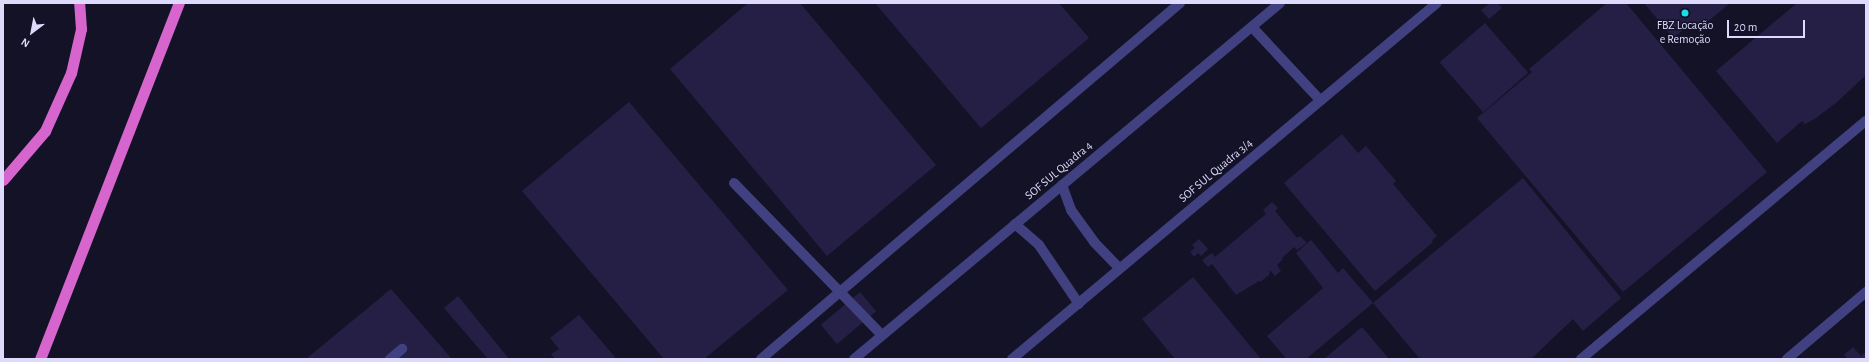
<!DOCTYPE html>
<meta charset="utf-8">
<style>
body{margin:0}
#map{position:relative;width:1869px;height:362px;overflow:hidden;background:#141226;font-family:"Alegreya Sans",sans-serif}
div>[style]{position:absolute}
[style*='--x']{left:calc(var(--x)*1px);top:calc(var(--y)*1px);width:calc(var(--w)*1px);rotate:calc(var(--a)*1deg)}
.building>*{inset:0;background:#261f45;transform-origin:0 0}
.service>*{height:10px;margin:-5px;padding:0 5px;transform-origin:5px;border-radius:5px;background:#414181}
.minor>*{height:10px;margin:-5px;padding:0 5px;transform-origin:5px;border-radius:5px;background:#414181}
.trunk>*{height:11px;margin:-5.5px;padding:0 5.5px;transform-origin:5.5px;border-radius:5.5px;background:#d666ce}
.dots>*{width:11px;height:11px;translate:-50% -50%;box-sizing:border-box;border:2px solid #141226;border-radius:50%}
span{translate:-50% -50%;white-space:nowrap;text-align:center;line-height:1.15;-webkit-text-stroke:3px #141226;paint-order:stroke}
.poi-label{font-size:12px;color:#dddafc}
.street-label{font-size:12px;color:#dddafc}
.frame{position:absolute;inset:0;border:4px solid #dddafc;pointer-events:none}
.north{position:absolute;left:12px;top:12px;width:40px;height:40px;-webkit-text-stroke:3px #141226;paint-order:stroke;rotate:212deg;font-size:11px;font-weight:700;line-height:16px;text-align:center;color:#dddafc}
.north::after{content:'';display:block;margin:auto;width:14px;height:18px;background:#dddafc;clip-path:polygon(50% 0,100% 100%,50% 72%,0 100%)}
.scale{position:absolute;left:1727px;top:20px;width:78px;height:18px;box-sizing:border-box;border:2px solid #dddafc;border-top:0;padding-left:5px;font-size:12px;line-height:14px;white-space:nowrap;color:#dddafc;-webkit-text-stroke:3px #141226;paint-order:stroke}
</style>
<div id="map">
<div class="building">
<div style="clip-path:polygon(748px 3px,800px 3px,936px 165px,827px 256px,670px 69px)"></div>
<div style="clip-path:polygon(875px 3px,1059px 3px,1089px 38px,981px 128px)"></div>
<div style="clip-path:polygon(1490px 3px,1497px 3px,1502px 8px,1489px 19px,1481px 10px)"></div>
<div style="clip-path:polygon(1607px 3px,1626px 3px,1767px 172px,1623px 292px,1477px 118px,1532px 72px,1529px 69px)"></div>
<div style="clip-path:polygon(1644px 3px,1730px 3px,1698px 30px,1692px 23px,1673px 38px)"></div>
<div style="clip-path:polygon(1797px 3px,1866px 3px,1866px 75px,1836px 103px,1816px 118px,1805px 124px,1802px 121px,1777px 143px,1716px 71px)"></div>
<div style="left:1485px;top:23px;width:66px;height:60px;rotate:49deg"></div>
<div style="clip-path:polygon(629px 102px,788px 290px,704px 359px,664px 359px,522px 191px)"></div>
<div style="clip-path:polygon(1342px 134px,1358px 153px,1366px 146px,1396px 181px,1393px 184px,1437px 236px,1432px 240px,1433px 242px,1375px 291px,1284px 183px)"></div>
<div style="clip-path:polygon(1523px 178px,1621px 298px,1583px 331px,1573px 319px,1531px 359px,1420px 359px,1373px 303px)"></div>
<div style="clip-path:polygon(1272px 202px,1278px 208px,1275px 211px,1297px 238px,1300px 236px,1307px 243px,1297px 250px,1294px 247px,1282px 258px,1283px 259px,1277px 265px,1281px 271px,1275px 276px,1270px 270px,1269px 275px,1260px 282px,1259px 281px,1236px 295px,1212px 264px,1208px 267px,1202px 260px,1212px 253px,1215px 257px,1266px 214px,1263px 210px)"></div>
<div style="clip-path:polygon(1199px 239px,1208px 249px,1201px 256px,1198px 253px,1194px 257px,1190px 252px,1195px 248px,1192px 245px)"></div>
<div style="clip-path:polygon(1311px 240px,1338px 273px,1343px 268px,1373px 303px,1306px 359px,1284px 359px,1285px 357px,1267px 336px,1323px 288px,1296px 253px)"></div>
<div style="clip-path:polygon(1193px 277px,1261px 359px,1175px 359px,1142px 319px)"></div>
<div style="clip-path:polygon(391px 289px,452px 359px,306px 359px)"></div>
<div style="left:860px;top:292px;width:25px;height:51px;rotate:50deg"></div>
<div style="clip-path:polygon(458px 296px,509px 359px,488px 359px,444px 308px)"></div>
<div style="clip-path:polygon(579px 315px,615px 357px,613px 359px,555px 359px,551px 354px,559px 349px,550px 338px)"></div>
<div style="clip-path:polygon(1362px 327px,1389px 359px,1324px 359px)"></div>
<div style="clip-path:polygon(1853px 347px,1861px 356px,1866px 352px,1866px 359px,1848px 359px,1844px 355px)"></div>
</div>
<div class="service">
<div style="--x:734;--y:183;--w:211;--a:45.8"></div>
<div style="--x:390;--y:359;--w:16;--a:-40"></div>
<div style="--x:761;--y:359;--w:550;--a:-40.35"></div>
</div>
<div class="minor">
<div style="--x:1252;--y:27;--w:100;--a:47"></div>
<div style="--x:1062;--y:185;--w:27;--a:70"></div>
<div style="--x:1071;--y:210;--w:39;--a:54"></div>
<div style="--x:1094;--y:242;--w:37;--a:46"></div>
<div style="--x:1015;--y:224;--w:32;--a:41"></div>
<div style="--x:1039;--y:245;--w:71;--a:55.9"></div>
<div style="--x:854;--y:359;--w:555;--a:-39.88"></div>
<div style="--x:1012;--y:359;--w:554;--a:-39.95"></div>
<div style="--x:1581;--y:359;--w:371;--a:-39.9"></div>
<div style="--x:1787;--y:359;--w:104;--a:-40.3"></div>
</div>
<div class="trunk">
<div style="--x:3;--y:180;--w:65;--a:-49.4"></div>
<div style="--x:45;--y:131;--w:64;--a:-65.9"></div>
<div style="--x:71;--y:73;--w:45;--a:-77.2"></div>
<div style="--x:81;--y:29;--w:26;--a:-94"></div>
<div style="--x:40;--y:359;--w:382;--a:-68.7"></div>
</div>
<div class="dots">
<div style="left:1685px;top:13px;background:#18ddea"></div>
</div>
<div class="poi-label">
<span style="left:1685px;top:33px">FBZ Locação<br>e Remoção</span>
</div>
<div class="street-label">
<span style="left:1059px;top:171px;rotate:-40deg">SOF SUL Quadra 4</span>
<span style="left:1216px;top:171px;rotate:-40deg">SOF SUL Quadra 3/4</span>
</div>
<div class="frame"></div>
<div class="north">N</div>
<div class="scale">20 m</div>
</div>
